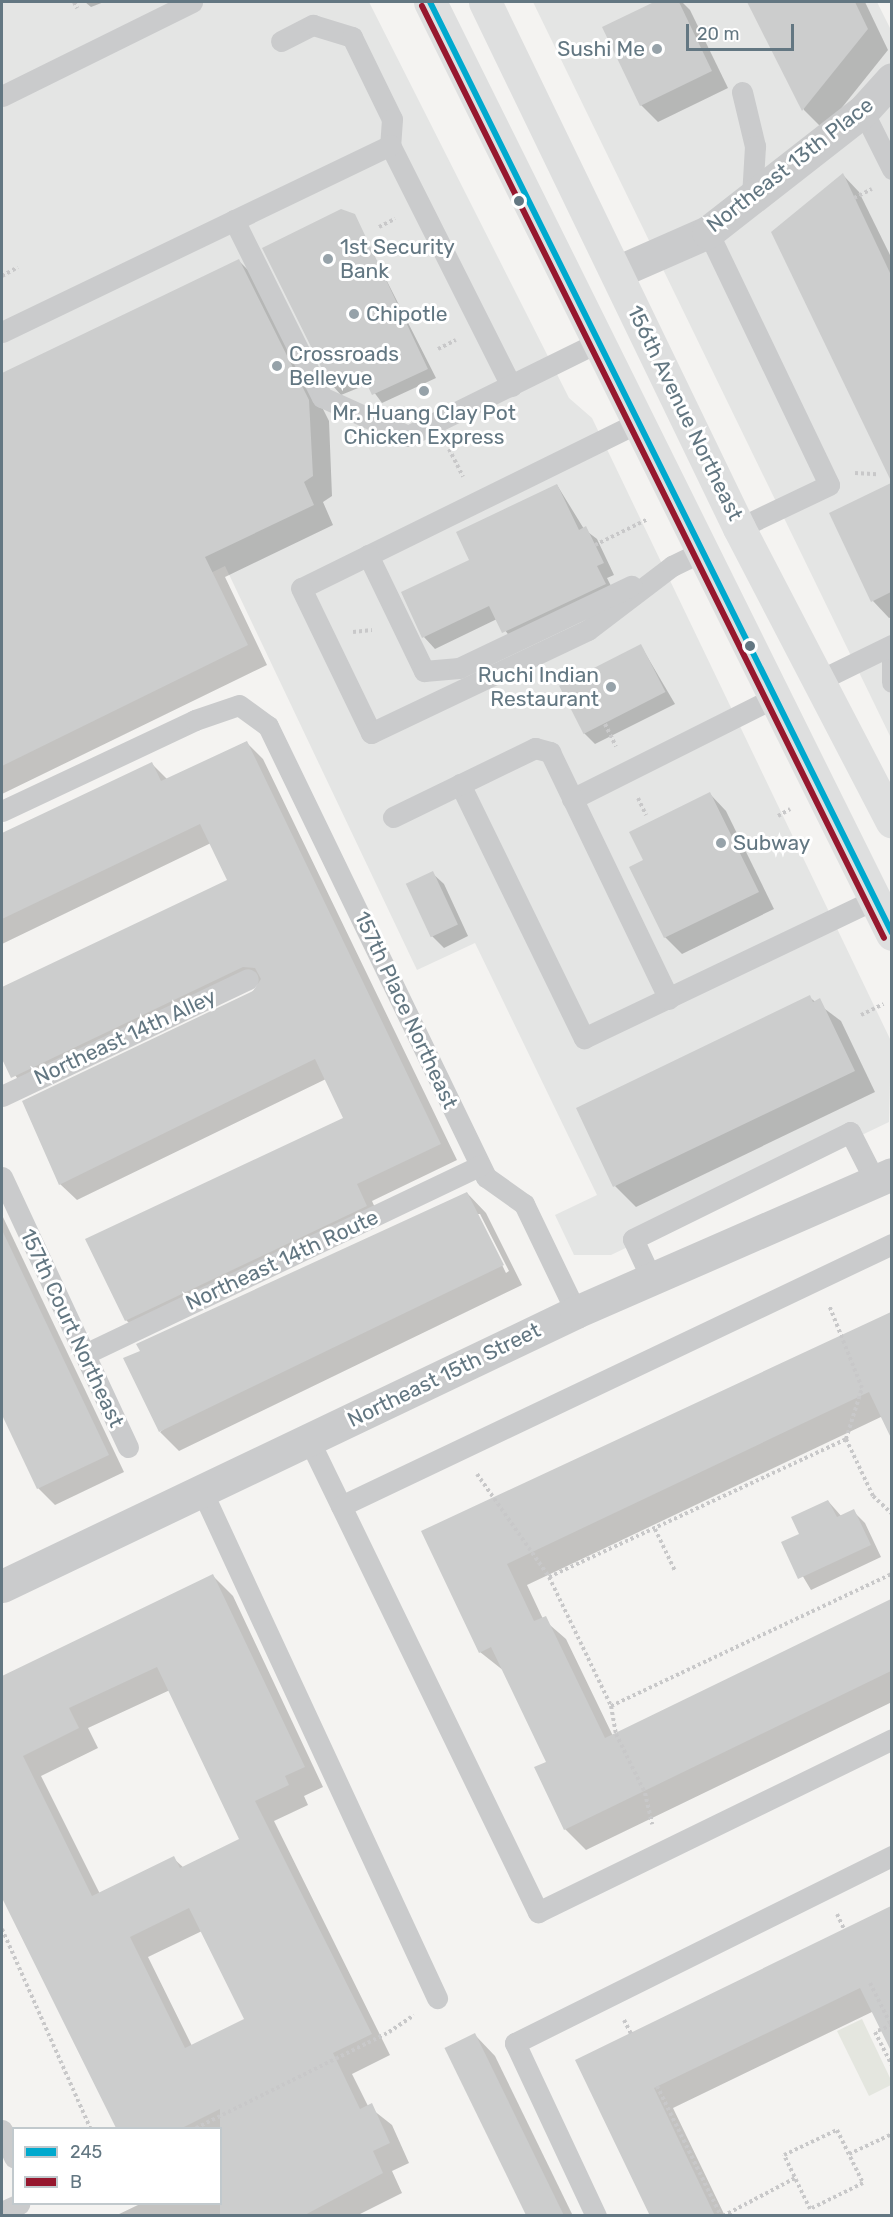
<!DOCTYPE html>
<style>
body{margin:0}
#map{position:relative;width:893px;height:2217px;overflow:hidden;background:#f4f3f1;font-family:Rubik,sans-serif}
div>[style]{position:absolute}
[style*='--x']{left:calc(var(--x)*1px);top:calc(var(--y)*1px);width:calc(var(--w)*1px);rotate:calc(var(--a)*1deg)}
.built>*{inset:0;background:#e4e5e4}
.green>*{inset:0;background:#e4e6df}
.shadow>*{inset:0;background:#0003}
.building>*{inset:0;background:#cccdcd;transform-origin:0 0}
.path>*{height:4px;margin-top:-2px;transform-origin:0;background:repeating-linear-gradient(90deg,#c8c8c9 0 3px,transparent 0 6px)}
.lane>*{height:21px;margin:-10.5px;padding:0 10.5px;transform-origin:10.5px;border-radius:10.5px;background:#cacbcc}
.street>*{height:33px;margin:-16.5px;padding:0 16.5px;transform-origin:16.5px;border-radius:16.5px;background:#cacbcc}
.secondary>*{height:33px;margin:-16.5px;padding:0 16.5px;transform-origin:16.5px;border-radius:16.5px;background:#dedfdf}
.bus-1>*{height:6px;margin:-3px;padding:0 3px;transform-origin:3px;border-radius:3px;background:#00a9ce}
.bus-2>*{height:6px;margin:-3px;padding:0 3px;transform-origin:3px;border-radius:3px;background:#96172e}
.dots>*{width:16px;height:16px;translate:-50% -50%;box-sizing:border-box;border:3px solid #fff;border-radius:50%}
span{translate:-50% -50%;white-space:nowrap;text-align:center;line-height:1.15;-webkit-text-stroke:6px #fff;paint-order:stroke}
.poi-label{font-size:21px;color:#637782}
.right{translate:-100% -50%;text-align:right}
.left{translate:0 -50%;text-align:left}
.street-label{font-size:21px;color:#637782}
.frame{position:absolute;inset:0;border:3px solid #637782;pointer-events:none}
.legend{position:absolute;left:12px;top:2127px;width:210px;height:78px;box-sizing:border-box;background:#fff;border:2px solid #c1c9cd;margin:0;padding:8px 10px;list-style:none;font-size:18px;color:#637782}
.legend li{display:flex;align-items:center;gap:12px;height:30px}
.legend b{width:30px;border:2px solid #c1c9cd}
.scale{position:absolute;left:686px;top:24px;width:108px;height:27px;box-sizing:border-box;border:3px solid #637782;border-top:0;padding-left:8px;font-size:18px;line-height:21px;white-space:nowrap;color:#637782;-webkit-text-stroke:4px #fff;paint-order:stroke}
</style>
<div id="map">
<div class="built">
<div style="clip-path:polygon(2px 2px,369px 2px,569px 398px,592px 418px,891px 1041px,889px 1122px,611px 1255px,574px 1255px,555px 1215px,597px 1195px,475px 943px,417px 970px,225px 566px,2px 675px)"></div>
<div style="clip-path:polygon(533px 2px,877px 2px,892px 32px,891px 738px)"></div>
</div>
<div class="green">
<div style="clip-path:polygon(862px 2019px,891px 2080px,891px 2085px,869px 2096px,837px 2031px)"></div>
</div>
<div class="shadow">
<div style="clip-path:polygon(85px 2px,104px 2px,91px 7px)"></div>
<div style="clip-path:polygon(657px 2px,682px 2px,690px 10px,728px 88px,658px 122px,641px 105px,604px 27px)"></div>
<div style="clip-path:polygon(749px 2px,865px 2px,888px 50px,824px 130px,804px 110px)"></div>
<div style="clip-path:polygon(843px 175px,859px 192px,892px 259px,892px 478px,773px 233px)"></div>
<div style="clip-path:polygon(354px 216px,436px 378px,382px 403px,368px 384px,341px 395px,333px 386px,264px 249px)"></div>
<div style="clip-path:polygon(239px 261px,259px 281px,329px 421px,332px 496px,323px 502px,333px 525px,225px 577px,267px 665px,2px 794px,2px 375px)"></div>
<div style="clip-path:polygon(892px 484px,892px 617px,889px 618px,873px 601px,831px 514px)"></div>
<div style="clip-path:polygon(557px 485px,584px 529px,597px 539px,614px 575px,607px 578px,616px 596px,515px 644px,497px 619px,435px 649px,424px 637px,471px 560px)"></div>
<div style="clip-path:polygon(641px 646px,675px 704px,595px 744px,583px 732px)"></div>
<div style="clip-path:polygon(246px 742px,263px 759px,457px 1160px,372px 1201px,382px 1223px,143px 1337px,126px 1320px,345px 1119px,326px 1079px,77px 1200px,60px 1184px,261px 983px,28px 1094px,2px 1056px,2px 990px,229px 881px,211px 843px,2px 944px,2px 836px,152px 764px,168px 780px)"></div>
<div style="clip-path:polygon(710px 794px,726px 811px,774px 909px,682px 954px,665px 937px,645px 860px)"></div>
<div style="clip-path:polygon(432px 873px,444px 884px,468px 936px,444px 948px,432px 936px)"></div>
<div style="clip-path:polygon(809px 997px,841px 1021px,875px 1092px,636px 1207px,615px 1186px)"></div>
<div style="clip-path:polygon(evenodd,467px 1193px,486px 1213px,522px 1285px,179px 1451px,160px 1432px,467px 1193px,477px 1214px,480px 1214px,509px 1271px,506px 1273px,477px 1214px)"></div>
<div style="clip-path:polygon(2px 1215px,124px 1472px,55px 1505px,38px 1488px,2px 1411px)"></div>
<div style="clip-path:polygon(892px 1313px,892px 1434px,883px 1416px,527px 1585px,543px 1619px,566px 1639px,613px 1736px,892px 1601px,892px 1702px,586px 1850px,565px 1829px,548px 1762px,504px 1671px,480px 1652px,423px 1532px)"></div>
<div style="clip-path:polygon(828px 1501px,842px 1517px,853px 1511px,865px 1523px,881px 1557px,811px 1590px,783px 1543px,801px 1535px)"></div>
<div style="clip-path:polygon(evenodd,213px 1576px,233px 1596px,323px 1787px,304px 1796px,308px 1805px,274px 1821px,390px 2055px,352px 2074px,368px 2106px,392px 2125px,409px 2163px,392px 2171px,402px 2193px,356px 2216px,115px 2216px,140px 2204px,220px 2204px,220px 2128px,117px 2128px,2px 1895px,2px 1678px,213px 1576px,170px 1690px,241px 1840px,184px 1868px,173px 1858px,100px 1894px,41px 1776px,98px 1748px,88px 1728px,170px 1690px,213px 1576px,202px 1931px,246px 2020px,192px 2046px,148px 1957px,202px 1931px)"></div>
<div style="clip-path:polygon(892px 1908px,892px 2047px,874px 2011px,673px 2108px,725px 2216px,652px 2216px,577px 2061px)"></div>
<div style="clip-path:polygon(475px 2035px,495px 2056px,573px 2216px,528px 2216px)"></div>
</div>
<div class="building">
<div style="clip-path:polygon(654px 2px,679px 2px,712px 71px,640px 106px,602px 27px)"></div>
<div style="clip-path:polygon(747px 2px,855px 2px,868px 29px,802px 111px)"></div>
<div style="clip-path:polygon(843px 173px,891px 275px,891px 481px,771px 232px)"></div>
<div style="clip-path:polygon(341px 209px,355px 214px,428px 369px,372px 395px,362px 374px,331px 387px,262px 248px)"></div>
<div style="clip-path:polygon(239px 259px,309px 400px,313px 476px,304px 482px,314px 505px,205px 557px,248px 645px,2px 766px,2px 373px)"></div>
<div style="clip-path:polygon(891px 483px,891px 592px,871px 602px,829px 513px)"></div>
<div style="clip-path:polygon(557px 484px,579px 530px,586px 526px,604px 563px,597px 566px,606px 584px,502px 633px,489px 606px,422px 638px,401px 592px,469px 560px,456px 532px)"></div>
<div style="left:641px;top:644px;width:54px;height:92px;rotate:63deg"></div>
<div style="clip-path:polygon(247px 741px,441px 1144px,357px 1184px,367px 1206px,125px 1321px,85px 1239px,343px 1118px,315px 1059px,59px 1185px,22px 1101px,253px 991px,261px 979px,255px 968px,243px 967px,11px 1078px,2px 1059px,2px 987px,227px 880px,200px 824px,2px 919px,2px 833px,152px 762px,161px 781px)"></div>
<div style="clip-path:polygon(710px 792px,759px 892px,664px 938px,629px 867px,643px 860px,629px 832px)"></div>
<div style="left:433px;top:871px;width:59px;height:30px;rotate:65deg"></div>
<div style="clip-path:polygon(810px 995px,813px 1002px,820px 998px,855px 1071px,613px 1187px,576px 1108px)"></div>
<div style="clip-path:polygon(467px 1192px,504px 1265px,159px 1432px,123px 1358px,140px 1351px,136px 1344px)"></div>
<div style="clip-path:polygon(2px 1230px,109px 1455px,37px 1489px,2px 1415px)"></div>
<div style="clip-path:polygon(891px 1312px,891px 1438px,869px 1392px,507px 1564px,534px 1621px,546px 1616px,605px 1738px,891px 1599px,891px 1671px,564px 1830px,534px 1767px,546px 1762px,491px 1647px,479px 1653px,421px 1531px)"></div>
<div style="clip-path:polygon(828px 1500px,837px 1517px,854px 1509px,871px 1545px,798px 1579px,781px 1542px,799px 1534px,791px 1517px)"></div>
<div style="clip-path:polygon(evenodd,213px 1574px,305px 1767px,285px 1776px,289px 1785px,255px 1801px,372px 2034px,333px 2053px,360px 2109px,372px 2103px,390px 2143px,373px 2151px,383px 2173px,303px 2216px,220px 2216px,220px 2109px,182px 2128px,116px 2128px,2px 1898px,2px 1676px,213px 1574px,157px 1667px,239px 1839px,180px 1868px,174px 1856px,92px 1896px,23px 1756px,79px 1728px,69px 1708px,157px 1667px,213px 1574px,189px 1908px,244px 2019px,185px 2048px,130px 1937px,189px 1908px)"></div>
<div style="clip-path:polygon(891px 1906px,891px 2051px,860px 1988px,654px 2088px,715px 2216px,650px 2216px,575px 2060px)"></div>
<div style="left:475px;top:2033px;width:203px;height:34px;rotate:64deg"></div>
</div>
<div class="path">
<div style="--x:74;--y:2;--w:7;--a:63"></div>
<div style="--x:854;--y:198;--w:20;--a:-27"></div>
<div style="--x:379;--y:227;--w:18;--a:-27"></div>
<div style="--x:2;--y:276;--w:18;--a:-29"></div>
<div style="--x:438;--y:349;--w:20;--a:-27"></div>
<div style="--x:449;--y:449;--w:31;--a:63"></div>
<div style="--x:855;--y:473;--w:22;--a:3"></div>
<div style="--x:595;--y:545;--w:59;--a:-26.1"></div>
<div style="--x:353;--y:632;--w:19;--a:-6"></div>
<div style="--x:605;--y:724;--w:25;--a:64"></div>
<div style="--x:638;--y:798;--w:19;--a:65"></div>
<div style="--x:778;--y:816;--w:14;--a:-30"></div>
<div style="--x:861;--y:1015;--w:25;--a:-26"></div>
<div style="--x:846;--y:1439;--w:63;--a:64.7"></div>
<div style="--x:873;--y:1496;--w:26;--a:43"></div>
<div style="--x:477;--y:1474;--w:126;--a:55"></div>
<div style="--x:549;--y:1577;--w:327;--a:-24.9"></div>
<div style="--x:846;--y:1439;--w:53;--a:-72.6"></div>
<div style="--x:862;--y:1388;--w:89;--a:-111.7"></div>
<div style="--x:655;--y:1529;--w:47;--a:64.5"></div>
<div style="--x:549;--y:1577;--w:143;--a:64.3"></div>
<div style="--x:611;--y:1706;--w:28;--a:80"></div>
<div style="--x:616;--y:1734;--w:66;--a:63.8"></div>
<div style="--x:645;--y:1793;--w:32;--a:77"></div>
<div style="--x:611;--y:1706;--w:310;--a:-25.2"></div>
<div style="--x:837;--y:1914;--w:17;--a:65"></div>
<div style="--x:2;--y:1929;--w:218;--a:66.1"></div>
<div style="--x:870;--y:1983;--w:47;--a:63.4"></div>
<div style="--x:624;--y:2020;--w:16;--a:63"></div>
<div style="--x:892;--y:2025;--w:18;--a:158"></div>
<div style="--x:875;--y:2032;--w:37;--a:63"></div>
<div style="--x:657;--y:2086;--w:145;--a:63.8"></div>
<div style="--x:196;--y:2128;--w:216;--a:-26.4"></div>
<div style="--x:389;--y:2032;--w:30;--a:-34"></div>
<div style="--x:837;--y:2130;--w:59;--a:63.9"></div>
<div style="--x:863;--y:2183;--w:59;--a:153.9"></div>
<div style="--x:810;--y:2209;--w:60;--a:-115.7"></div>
<div style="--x:784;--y:2155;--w:59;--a:-25.3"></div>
<div style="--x:849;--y:2154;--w:47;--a:-24.9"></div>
<div style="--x:723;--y:2216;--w:81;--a:-27.8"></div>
</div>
<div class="lane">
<div style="--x:281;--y:41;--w:36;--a:-27"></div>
<div style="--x:313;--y:25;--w:41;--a:17.1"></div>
<div style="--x:352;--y:37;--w:91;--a:64"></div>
<div style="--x:392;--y:119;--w:26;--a:94"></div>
<div style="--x:390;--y:145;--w:270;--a:63.3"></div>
<div style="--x:742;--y:92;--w:56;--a:76.5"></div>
<div style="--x:755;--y:146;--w:50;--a:93.4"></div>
<div style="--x:2;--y:96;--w:212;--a:-26.3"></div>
<div style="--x:863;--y:111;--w:65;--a:63.4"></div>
<div style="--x:234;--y:220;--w:198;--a:63.6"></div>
<div style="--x:322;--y:397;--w:94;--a:24.4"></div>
<div style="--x:408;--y:436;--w:212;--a:-26.3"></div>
<div style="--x:708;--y:232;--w:280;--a:64.4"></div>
<div style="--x:829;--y:485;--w:100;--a:154.5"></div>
<div style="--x:2;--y:332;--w:431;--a:-25.7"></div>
<div style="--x:637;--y:423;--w:374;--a:153.8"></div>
<div style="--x:301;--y:588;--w:161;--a:64.2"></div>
<div style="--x:371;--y:733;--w:240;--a:-25.4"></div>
<div style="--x:588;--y:630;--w:106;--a:-37.3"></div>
<div style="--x:672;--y:566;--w:32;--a:-26"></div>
<div style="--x:368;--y:555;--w:129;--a:64.2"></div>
<div style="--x:424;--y:671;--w:35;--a:-5"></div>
<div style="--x:459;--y:668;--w:191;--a:-25.5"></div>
<div style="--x:892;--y:647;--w:35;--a:90"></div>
<div style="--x:816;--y:682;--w:85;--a:-26"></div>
<div style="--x:460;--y:784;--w:283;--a:64"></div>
<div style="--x:584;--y:1038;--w:322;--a:-25.5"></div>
<div style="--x:572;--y:799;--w:224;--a:-26.6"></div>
<div style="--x:2;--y:811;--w:213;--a:-25.2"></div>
<div style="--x:195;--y:720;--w:46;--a:-18.8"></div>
<div style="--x:239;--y:705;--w:36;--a:36"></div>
<div style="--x:268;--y:726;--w:501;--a:64.2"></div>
<div style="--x:486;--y:1177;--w:47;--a:35.4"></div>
<div style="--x:524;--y:1204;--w:120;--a:64.3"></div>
<div style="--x:393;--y:817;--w:158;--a:-25.9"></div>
<div style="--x:535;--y:748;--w:16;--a:15"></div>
<div style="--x:550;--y:752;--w:274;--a:64.3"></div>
<div style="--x:2;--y:1096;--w:272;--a:-25.4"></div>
<div style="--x:2;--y:1177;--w:298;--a:65"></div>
<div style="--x:652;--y:1280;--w:45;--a:-114.9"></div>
<div style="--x:633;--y:1239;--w:242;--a:-26.2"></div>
<div style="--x:850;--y:1132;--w:55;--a:63"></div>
<div style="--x:85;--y:1354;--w:437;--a:-25.5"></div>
<div style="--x:309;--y:1440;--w:525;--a:64.12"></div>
<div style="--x:538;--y:1912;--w:394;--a:-26"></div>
<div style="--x:202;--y:1491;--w:559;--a:65.13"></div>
<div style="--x:341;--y:1506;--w:610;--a:-25.43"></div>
<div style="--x:2;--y:2130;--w:30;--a:66"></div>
<div style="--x:2;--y:2212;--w:19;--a:-25"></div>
<div style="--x:596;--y:2216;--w:191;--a:-115.1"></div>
<div style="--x:515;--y:2043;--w:421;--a:-26.4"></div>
</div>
<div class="street">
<div style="--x:617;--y:272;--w:99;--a:-23.7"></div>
<div style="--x:708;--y:232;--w:197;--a:-38"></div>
<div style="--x:863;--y:111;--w:43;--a:-47.8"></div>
<div style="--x:2;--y:1586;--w:636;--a:-25.52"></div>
<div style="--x:576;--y:1312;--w:345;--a:-23.6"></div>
</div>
<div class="secondary">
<div style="--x:430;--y:2;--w:1040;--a:63.63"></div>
<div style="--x:485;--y:2;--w:584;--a:64.22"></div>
<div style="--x:739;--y:528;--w:331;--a:62.5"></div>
</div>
<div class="bus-1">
<div style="--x:430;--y:2;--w:1039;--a:63.61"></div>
</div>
<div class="bus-2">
<div style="--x:422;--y:6;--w:1040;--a:63.63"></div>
</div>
<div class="dots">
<div style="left:657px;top:49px;background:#96a2a9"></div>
<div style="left:519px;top:201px;background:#637782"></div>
<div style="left:328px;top:259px;background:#96a2a9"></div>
<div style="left:354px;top:314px;background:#96a2a9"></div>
<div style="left:277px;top:366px;background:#96a2a9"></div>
<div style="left:424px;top:391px;background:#96a2a9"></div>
<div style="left:750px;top:646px;background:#637782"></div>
<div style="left:611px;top:687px;background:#96a2a9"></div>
<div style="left:721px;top:843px;background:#96a2a9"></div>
</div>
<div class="poi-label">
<span class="right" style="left:645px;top:49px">Sushi Me</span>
<span class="left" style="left:340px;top:259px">1st Security<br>Bank</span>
<span class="left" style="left:366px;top:314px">Chipotle</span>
<span class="left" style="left:289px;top:366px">Crossroads<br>Bellevue</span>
<span style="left:424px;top:425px">Mr. Huang Clay Pot<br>Chicken Express</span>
<span class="right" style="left:599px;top:687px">Ruchi Indian<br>Restaurant</span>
<span class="left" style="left:733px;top:843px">Subway</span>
</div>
<div class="street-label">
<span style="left:790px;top:165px;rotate:-38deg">Northeast 13th Place</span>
<span style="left:685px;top:413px;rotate:64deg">156th Avenue Northeast</span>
<span style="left:406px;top:1010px;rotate:65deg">157th Place Northeast</span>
<span style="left:125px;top:1037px;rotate:-25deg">Northeast 14th Alley</span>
<span style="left:282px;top:1260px;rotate:-25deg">Northeast 14th Route</span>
<span style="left:72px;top:1328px;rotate:65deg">157th Court Northeast</span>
<span style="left:444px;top:1375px;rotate:-26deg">Northeast 15th Street</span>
</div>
<div class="frame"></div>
<ul class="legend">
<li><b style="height:8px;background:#00a9ce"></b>245</li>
<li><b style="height:8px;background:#96172e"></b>B</li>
</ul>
<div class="scale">20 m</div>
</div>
